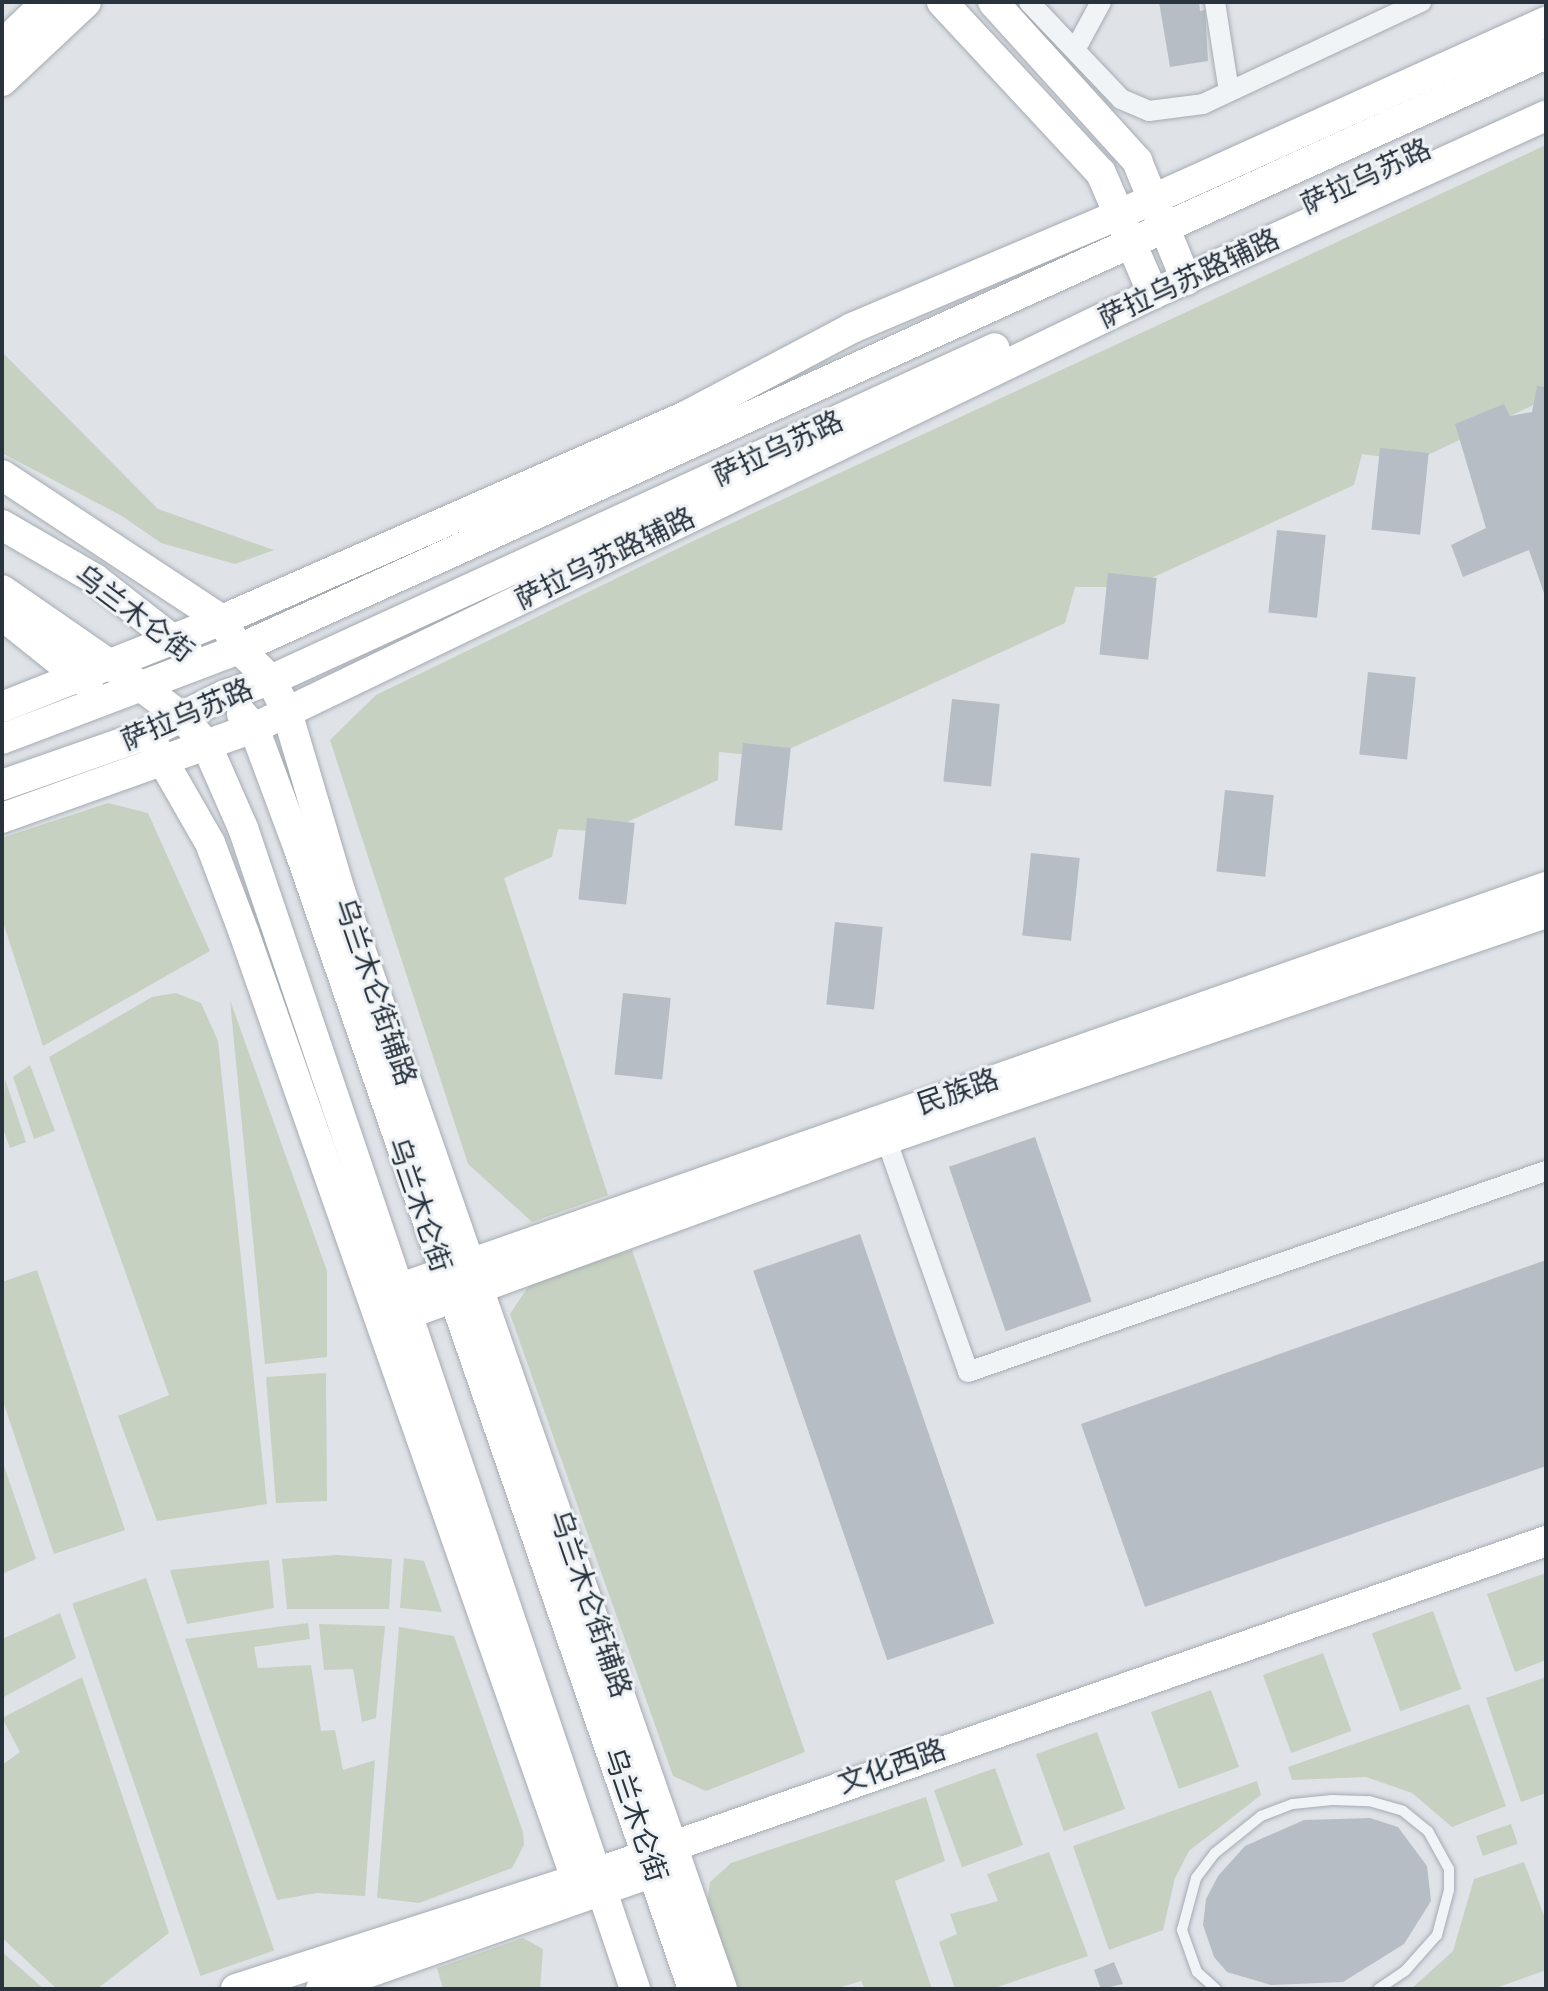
<!DOCTYPE html>
<meta charset="utf-8">
<style>
body{margin:0}
#map{position:relative;width:1548px;height:1991px;overflow:hidden;background:#dfe3e8;font-family:"Roboto Condensed","Noto Sans SC",sans-serif}
div>[style]{position:absolute}
[style*='--x']{left:calc(var(--x)*1px);top:calc(var(--y)*1px);width:calc(var(--w)*1px);rotate:calc(var(--a)*1deg)}
.green>*{inset:0;background:#c6d1c1;transform-origin:0 0}
.building>*{inset:0;background:#b7bdc4;transform-origin:0 0}
.roads{filter:drop-shadow(0 0 2px #a5abb2) drop-shadow(0 0 2px #a5abb2)}
.lane>*{height:10px;margin:-5px;padding:0 5px;transform-origin:5px;border-radius:5px;background:#f1f4f6}
.street>*{height:20px;margin:-10px;padding:0 10px;transform-origin:10px;border-radius:10px;background:#f1f4f6}
.secondary>*{height:30px;margin:-15px;padding:0 15px;transform-origin:15px;border-radius:15px;background:#fff}
span{translate:-50% -50%;white-space:nowrap;text-align:center;line-height:1.15;-webkit-text-stroke:6px #eef2f5;paint-order:stroke}
.street-label{font-size:28px;color:#29333e}
.frame{position:absolute;inset:0;border:4px solid #29333e;pointer-events:none}
</style>
<div id="map">
<div class="green">
<div style="clip-path:polygon(1546px 145px,1546px 399px,1415px 461px,1362px 454px,1354px 485px,1132px 587px,1075px 587px,1065px 623px,772px 757px,719px 752px,718px 780px,606px 832px,558px 829px,552px 857px,504px 878px,608px 1195px,532px 1222px,468px 1164px,330px 740px,376px 695px,691px 542px)"></div>
<div style="clip-path:polygon(2px 352px,158px 509px,274px 550px,235px 564px,161px 543px,122px 516px,2px 453px)"></div>
<div style="clip-path:polygon(108px 803px,148px 813px,210px 951px,43px 1046px,2px 919px,2px 838px)"></div>
<div style="clip-path:polygon(176px 993px,201px 1003px,218px 1041px,267px 1504px,157px 1521px,118px 1416px,169px 1395px,49px 1057px,152px 997px)"></div>
<div style="clip-path:polygon(230px 1000px,327px 1271px,327px 1357px,265px 1364px)"></div>
<div style="clip-path:polygon(30px 1065px,55px 1131px,34px 1139px,13px 1077px)"></div>
<div style="clip-path:polygon(5px 1079px,26px 1142px,10px 1148px,2px 1126px)"></div>
<div style="clip-path:polygon(632px 1250px,805px 1752px,706px 1791px,673px 1776px,510px 1314px,532px 1281px)"></div>
<div style="clip-path:polygon(37px 1270px,125px 1530px,54px 1554px,2px 1398px,2px 1282px)"></div>
<div style="clip-path:polygon(326px 1373px,327px 1501px,276px 1503px,266px 1377px)"></div>
<div style="clip-path:polygon(2px 1460px,36px 1559px,2px 1574px)"></div>
<div style="clip-path:polygon(337px 1555px,392px 1559px,389px 1609px,287px 1609px,282px 1559px)"></div>
<div style="clip-path:polygon(404px 1558px,424px 1561px,442px 1612px,400px 1608px)"></div>
<div style="clip-path:polygon(269px 1560px,274px 1608px,187px 1624px,170px 1570px)"></div>
<div style="clip-path:polygon(1546px 1573px,1546px 1660px,1515px 1672px,1487px 1594px)"></div>
<div style="left:146px;top:1578px;width:394px;height:78px;rotate:71deg"></div>
<div style="left:1433px;top:1611px;width:83px;height:65px;rotate:70deg"></div>
<div style="clip-path:polygon(60px 1613px,76px 1658px,2px 1698px,2px 1639px)"></div>
<div style="clip-path:polygon(308px 1623px,310px 1639px,254px 1647px,258px 1668px,311px 1665px,321px 1731px,335px 1730px,343px 1770px,375px 1760px,365px 1896px,317px 1893px,277px 1900px,185px 1639px)"></div>
<div style="clip-path:polygon(319px 1624px,385px 1626px,376px 1718px,362px 1722px,353px 1669px,324px 1670px)"></div>
<div style="clip-path:polygon(399px 1627px,454px 1636px,523px 1832px,524px 1845px,512px 1868px,419px 1903px,377px 1898px)"></div>
<div style="left:1323px;top:1653px;width:83px;height:64px;rotate:70deg"></div>
<div style="clip-path:polygon(82px 1677px,169px 1933px,97px 1989px,57px 1989px,2px 1938px,2px 1765px,20px 1752px,2px 1718px)"></div>
<div style="clip-path:polygon(1546px 1677px,1546px 1793px,1521px 1802px,1486px 1698px)"></div>
<div style="left:1211px;top:1690px;width:82px;height:64px;rotate:70deg"></div>
<div style="clip-path:polygon(1469px 1704px,1506px 1806px,1452px 1827px,1412px 1793px,1366px 1777px,1292px 1780px,1288px 1767px)"></div>
<div style="left:1097px;top:1732px;width:82px;height:65px;rotate:70deg"></div>
<div style="left:995px;top:1768px;width:82px;height:65px;rotate:70deg"></div>
<div style="clip-path:polygon(1257px 1781px,1261px 1795px,1189px 1851px,1175px 1878px,1163px 1930px,1109px 1950px,1073px 1846px)"></div>
<div style="clip-path:polygon(926px 1797px,945px 1861px,895px 1881px,932px 1989px,865px 1989px,861px 1981px,835px 1989px,739px 1989px,707px 1903px,710px 1882px,731px 1863px)"></div>
<div style="left:1511px;top:1824px;width:21px;height:37px;rotate:71deg"></div>
<div style="clip-path:polygon(1049px 1852px,1088px 1956px,992px 1989px,955px 1989px,939px 1942px,957px 1934px,950px 1914px,998px 1901px,987px 1874px)"></div>
<div style="clip-path:polygon(1524px 1862px,1546px 1921px,1546px 1970px,1493px 1989px,1411px 1989px,1453px 1951px,1474px 1879px)"></div>
<div style="clip-path:polygon(523px 1938px,543px 1949px,540px 1989px,443px 1989px,437px 1968px)"></div>
<div style="clip-path:polygon(2px 1952px,44px 1989px,2px 1989px)"></div>
</div>
<div class="building">
<div style="clip-path:polygon(1159px 2px,1199px 2px,1200px 11px,1205px 10px,1208px 61px,1170px 67px)"></div>
<div style="clip-path:polygon(1537px 386px,1546px 387px,1546px 599px,1529px 550px,1463px 577px,1451px 545px,1486px 528px,1455px 424px,1504px 404px,1510px 416px,1532px 412px)"></div>
<div style="left:1380px;top:448px;width:49px;height:82px;rotate:6deg"></div>
<div style="left:1277px;top:530px;width:49px;height:83px;rotate:6deg"></div>
<div style="left:1108px;top:573px;width:49px;height:82px;rotate:6deg"></div>
<div style="left:1368px;top:672px;width:48px;height:83px;rotate:6deg"></div>
<div style="left:952px;top:699px;width:48px;height:83px;rotate:6deg"></div>
<div style="left:743px;top:743px;width:48px;height:83px;rotate:6deg"></div>
<div style="left:1225px;top:790px;width:49px;height:82px;rotate:6deg"></div>
<div style="left:587px;top:818px;width:48px;height:82px;rotate:6deg"></div>
<div style="left:1031px;top:853px;width:49px;height:83px;rotate:6deg"></div>
<div style="left:835px;top:922px;width:48px;height:83px;rotate:6deg"></div>
<div style="left:623px;top:993px;width:48px;height:82px;rotate:6deg"></div>
<div style="left:1035px;top:1137px;width:174px;height:91px;rotate:71deg"></div>
<div style="left:860px;top:1234px;width:412px;height:113px;rotate:71deg"></div>
<div style="clip-path:polygon(1546px 1260px,1546px 1466px,1145px 1607px,1081px 1424px)"></div>
<div style="clip-path:polygon(1370px 1818px,1398px 1827px,1427px 1866px,1431px 1901px,1404px 1944px,1343px 1982px,1271px 1985px,1227px 1972px,1214px 1957px,1203px 1925px,1206px 1899px,1218px 1876px,1245px 1846px,1304px 1820px)"></div>
<div style="clip-path:polygon(1114px 1962px,1123px 1984px,1101px 1989px,1094px 1970px)"></div>
</div>
<div class="roads">
<div class="lane">
<div style="--x:1216;--y:1989;--w:25;--a:-138"></div>
<div style="--x:1197;--y:1972;--w:45;--a:-109.7"></div>
<div style="--x:1182;--y:1930;--w:54;--a:-74.9"></div>
<div style="--x:1196;--y:1878;--w:31;--a:-53"></div>
<div style="--x:1215;--y:1853;--w:59;--a:-38.8"></div>
<div style="--x:1261;--y:1816;--w:34;--a:-21"></div>
<div style="--x:1293;--y:1804;--w:39;--a:-6"></div>
<div style="--x:1332;--y:1800;--w:37;--a:2"></div>
<div style="--x:1369;--y:1801;--w:35;--a:16"></div>
<div style="--x:1403;--y:1811;--w:32;--a:39"></div>
<div style="--x:1428;--y:1831;--w:43;--a:61.1"></div>
<div style="--x:1449;--y:1869;--w:21;--a:90"></div>
<div style="--x:1449;--y:1890;--w:47;--a:104.9"></div>
<div style="--x:1437;--y:1935;--w:48;--a:131.6"></div>
<div style="--x:1405;--y:1971;--w:32;--a:146"></div>
</div>
<div class="street">
<div style="--x:1029;--y:2;--w:134;--a:46.5"></div>
<div style="--x:1121;--y:99;--w:30;--a:23"></div>
<div style="--x:1149;--y:111;--w:54;--a:-7.4"></div>
<div style="--x:1203;--y:104;--w:241;--a:-25.1"></div>
<div style="--x:1215;--y:2;--w:90;--a:81.1"></div>
<div style="--x:1075;--y:50;--w:55;--a:-61.6"></div>
<div style="--x:883;--y:1130;--w:256;--a:70.6"></div>
<div style="--x:968;--y:1372;--w:612;--a:-19.18"></div>
</div>
<div class="secondary">
<div style="--x:942;--y:2;--w:233;--a:47.1"></div>
<div style="--x:1101;--y:173;--w:132;--a:66.7"></div>
<div style="--x:993;--y:2;--w:215;--a:47.8"></div>
<div style="--x:1137;--y:161;--w:129;--a:67.6"></div>
<div style="--x:2;--y:45;--w:62;--a:-43.7"></div>
<div style="--x:2;--y:81;--w:115;--a:-43.2"></div>
<div style="--x:2;--y:475;--w:263;--a:33.4"></div>
<div style="--x:222;--y:620;--w:34;--a:60"></div>
<div style="--x:239;--y:649;--w:45;--a:44.1"></div>
<div style="--x:271;--y:680;--w:36;--a:63"></div>
<div style="--x:287;--y:712;--w:187;--a:73.5"></div>
<div style="--x:340;--y:891;--w:1163;--a:70.82"></div>
<div style="--x:2;--y:525;--w:108;--a:30.1"></div>
<div style="--x:95;--y:579;--w:117;--a:38"></div>
<div style="--x:2;--y:590;--w:170;--a:34.7"></div>
<div style="--x:142;--y:687;--w:51;--a:37.1"></div>
<div style="--x:183;--y:718;--w:37;--a:49"></div>
<div style="--x:207;--y:746;--w:90;--a:66.3"></div>
<div style="--x:243;--y:828;--w:1225;--a:71.34"></div>
<div style="--x:2;--y:615;--w:110;--a:38.7"></div>
<div style="--x:2;--y:707;--w:237;--a:-21.6"></div>
<div style="--x:222;--y:620;--w:507;--a:-23.73"></div>
<div style="--x:686;--y:416;--w:188;--a:-27.9"></div>
<div style="--x:852;--y:328;--w:289;--a:-23"></div>
<div style="--x:1118;--y:215;--w:470;--a:-24.3"></div>
<div style="--x:242;--y:714;--w:18;--a:49"></div>
<div style="--x:254;--y:728;--w:129;--a:69.6"></div>
<div style="--x:299;--y:849;--w:1206;--a:70.93"></div>
<div style="--x:2;--y:739;--w:254;--a:-20.8"></div>
<div style="--x:239;--y:649;--w:1436;--a:-24.48"></div>
<div style="--x:155;--y:747;--w:111;--a:60.2"></div>
<div style="--x:210;--y:843;--w:96;--a:69.3"></div>
<div style="--x:244;--y:933;--w:1021;--a:70.66"></div>
<div style="--x:2;--y:785;--w:151;--a:-19.3"></div>
<div style="--x:145;--y:735;--w:89;--a:-26.6"></div>
<div style="--x:225;--y:695;--w:48;--a:-18.1"></div>
<div style="--x:271;--y:680;--w:796;--a:-24.63"></div>
<div style="--x:2;--y:818;--w:268;--a:-19.7"></div>
<div style="--x:254;--y:728;--w:998;--a:-25.77"></div>
<div style="--x:1153;--y:294;--w:431;--a:-24.4"></div>
<div style="--x:381;--y:1295;--w:1234;--a:-19.3"></div>
<div style="--x:389;--y:1321;--w:530;--a:-20.08"></div>
<div style="--x:887;--y:1139;--w:697;--a:-18.93"></div>
<div style="--x:236;--y:1989;--w:357;--a:-17.8"></div>
<div style="--x:576;--y:1880;--w:1028;--a:-19.26"></div>
<div style="--x:321;--y:1989;--w:374;--a:-19.4"></div>
</div>
</div>
<div class="street-label">
<span style="left:1366px;top:177px;rotate:-25deg">萨拉乌苏路</span>
<span style="left:1189px;top:279px;rotate:-25deg">萨拉乌苏路辅路</span>
<span style="left:778px;top:449px;rotate:-25deg">萨拉乌苏路</span>
<span style="left:605px;top:559px;rotate:-26deg">萨拉乌苏路辅路</span>
<span style="left:134px;top:614px;rotate:37deg">乌兰木仑街</span>
<span style="left:187px;top:715px;rotate:-23deg">萨拉乌苏路</span>
<span style="left:375px;top:992px;rotate:71deg">乌兰木仑街辅路</span>
<span style="left:958px;top:1092px;rotate:-19deg">民族路</span>
<span style="left:419px;top:1205px;rotate:71deg">乌兰木仑街</span>
<span style="left:590px;top:1604px;rotate:71deg">乌兰木仑街辅路</span>
<span style="left:892px;top:1767px;rotate:-19deg">文化西路</span>
<span style="left:635px;top:1815px;rotate:71deg">乌兰木仑街</span>
</div>
<div class="frame"></div>
</div>
